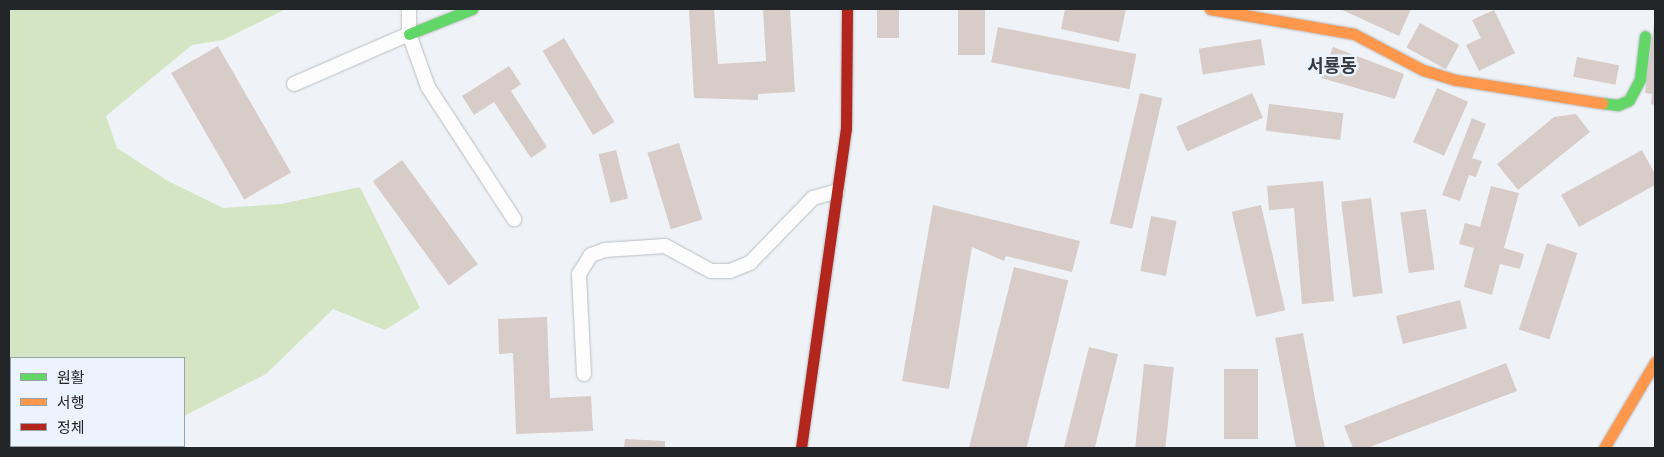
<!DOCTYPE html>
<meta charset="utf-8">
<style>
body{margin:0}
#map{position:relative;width:1664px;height:457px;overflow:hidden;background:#eff3f8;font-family:"Public Sans","Noto Sans KR",sans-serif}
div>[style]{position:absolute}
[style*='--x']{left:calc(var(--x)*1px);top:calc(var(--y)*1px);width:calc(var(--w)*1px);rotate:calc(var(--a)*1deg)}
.green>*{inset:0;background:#d4e5c3}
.building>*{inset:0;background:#d8ccc8;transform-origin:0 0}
.roads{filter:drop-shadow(0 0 1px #babdc0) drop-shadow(0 0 1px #babdc0)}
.lane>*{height:14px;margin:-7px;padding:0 7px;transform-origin:7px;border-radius:7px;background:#fdfdfe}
.fast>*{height:11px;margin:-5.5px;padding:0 5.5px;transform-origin:5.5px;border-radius:5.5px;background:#63d668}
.slow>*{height:11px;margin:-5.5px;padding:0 5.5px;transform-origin:5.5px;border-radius:5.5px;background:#ff974d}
.jam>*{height:11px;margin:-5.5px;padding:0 5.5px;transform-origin:5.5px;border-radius:5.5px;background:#b3261e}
span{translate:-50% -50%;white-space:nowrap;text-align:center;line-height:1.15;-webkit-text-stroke:5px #ebf3fc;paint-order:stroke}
.quarter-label{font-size:18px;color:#343a40;font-weight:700}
.frame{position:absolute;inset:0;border:10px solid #232629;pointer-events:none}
.legend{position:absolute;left:10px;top:357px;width:175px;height:90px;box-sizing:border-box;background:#ebf3fc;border:1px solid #9ba1a8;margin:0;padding:6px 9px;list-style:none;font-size:15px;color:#232629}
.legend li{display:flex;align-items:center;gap:10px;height:25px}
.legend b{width:25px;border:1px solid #9ba1a8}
</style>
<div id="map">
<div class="green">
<div style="clip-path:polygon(9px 9px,286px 9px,223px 40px,192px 45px,106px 116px,117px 148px,168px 181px,223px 208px,281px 204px,360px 187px,420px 308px,385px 330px,333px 309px,266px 374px,184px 416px,184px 358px,11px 358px,9px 367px)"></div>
</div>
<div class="building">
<div style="clip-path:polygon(689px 9px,714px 9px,718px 64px,766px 61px,763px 9px,790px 9px,795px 92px,758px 94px,758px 100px,694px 98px)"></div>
<div style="left:877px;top:9px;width:22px;height:29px"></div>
<div style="left:958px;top:9px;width:27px;height:46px"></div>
<div style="clip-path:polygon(1065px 9px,1126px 9px,1119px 42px,1061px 29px)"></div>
<div style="clip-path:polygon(1340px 9px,1411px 9px,1399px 36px)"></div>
<div style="clip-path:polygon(1494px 10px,1515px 53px,1479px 71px,1466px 45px,1481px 38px,1472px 20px)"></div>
<div style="clip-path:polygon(1655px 17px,1655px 105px,1651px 104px,1652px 94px,1645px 93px)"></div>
<div style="left:1420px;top:23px;width:45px;height:28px;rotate:29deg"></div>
<div style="left:998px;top:27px;width:141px;height:36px;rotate:11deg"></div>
<div style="left:564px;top:38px;width:98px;height:25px;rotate:59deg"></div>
<div style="left:1261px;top:39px;width:26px;height:63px;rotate:81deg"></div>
<div style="left:218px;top:46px;width:146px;height:54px;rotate:60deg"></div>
<div style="clip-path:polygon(1333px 47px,1404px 74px,1395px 99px,1321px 78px)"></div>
<div style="left:1577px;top:57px;width:43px;height:20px;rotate:11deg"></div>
<div style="clip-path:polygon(509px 66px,521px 84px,511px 91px,547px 147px,531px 158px,494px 102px,474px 115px,462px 96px)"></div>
<div style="left:1437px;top:88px;width:34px;height:59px;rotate:24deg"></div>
<div style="left:1140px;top:93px;width:23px;height:134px;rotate:13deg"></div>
<div style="left:1252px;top:93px;width:27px;height:83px;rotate:66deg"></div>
<div style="left:1269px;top:104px;width:75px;height:27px;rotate:7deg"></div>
<div style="clip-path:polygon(1576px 114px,1590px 132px,1518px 190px,1497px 164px,1554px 117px)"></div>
<div style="clip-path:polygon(1472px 118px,1486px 124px,1472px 158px,1482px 161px,1476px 177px,1469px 175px,1460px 201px,1442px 195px)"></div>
<div style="left:679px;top:143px;width:80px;height:33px;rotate:73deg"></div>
<div style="left:616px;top:150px;width:50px;height:18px;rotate:76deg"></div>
<div style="clip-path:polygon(1642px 150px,1655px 174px,1655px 185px,1579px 227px,1561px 195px)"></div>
<div style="left:402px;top:160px;width:129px;height:36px;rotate:54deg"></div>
<div style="clip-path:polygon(1323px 181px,1334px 301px,1302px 304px,1294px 208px,1269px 210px,1267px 186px)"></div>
<div style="clip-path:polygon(1491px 186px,1519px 193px,1504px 248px,1524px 254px,1520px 269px,1500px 264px,1492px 295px,1464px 287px,1474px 248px,1459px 244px,1465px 223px,1480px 227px)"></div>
<div style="left:1371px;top:198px;width:96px;height:30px;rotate:83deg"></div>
<div style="clip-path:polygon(933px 205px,1080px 241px,1072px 272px,1006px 256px,1004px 261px,972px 247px,949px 389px,902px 381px)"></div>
<div style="left:1261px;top:205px;width:108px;height:30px;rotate:77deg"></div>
<div style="left:1426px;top:209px;width:61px;height:26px;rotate:82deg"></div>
<div style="left:1151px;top:216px;width:26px;height:56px;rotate:11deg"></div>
<div style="left:1547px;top:243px;width:32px;height:91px;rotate:18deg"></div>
<div style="left:1014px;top:267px;width:56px;height:186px;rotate:14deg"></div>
<div style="left:1460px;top:300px;width:29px;height:66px;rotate:76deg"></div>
<div style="clip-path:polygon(547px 317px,550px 398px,591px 396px,593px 431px,516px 434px,513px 353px,499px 354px,498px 319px)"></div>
<div style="clip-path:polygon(1303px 333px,1316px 404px,1325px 448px,1296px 448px,1275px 338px)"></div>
<div style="left:1089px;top:347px;width:30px;height:104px;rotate:14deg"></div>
<div style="clip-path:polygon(1506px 363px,1517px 391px,1367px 448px,1353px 448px,1344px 426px)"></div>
<div style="left:1144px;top:364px;width:30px;height:84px;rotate:6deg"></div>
<div style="left:1224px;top:369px;width:34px;height:70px"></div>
<div style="clip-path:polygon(625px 439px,665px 441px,665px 448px,624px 448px)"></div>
</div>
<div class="roads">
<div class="lane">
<div style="--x:409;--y:9;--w:25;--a:90"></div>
<div style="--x:409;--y:34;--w:56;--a:70.3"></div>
<div style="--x:428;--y:87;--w:158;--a:56.9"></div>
<div style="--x:294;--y:84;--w:125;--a:-23.5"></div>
<div style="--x:584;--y:374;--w:100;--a:-92.9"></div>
<div style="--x:579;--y:274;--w:22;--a:-58"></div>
<div style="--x:591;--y:255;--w:15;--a:-20"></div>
<div style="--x:605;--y:250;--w:60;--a:-3.8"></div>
<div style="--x:665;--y:246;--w:52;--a:28.5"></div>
<div style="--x:711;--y:271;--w:19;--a:0"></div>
<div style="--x:730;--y:271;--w:22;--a:-22"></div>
<div style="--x:750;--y:263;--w:91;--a:-45.9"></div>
<div style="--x:813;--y:198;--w:25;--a:-16"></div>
</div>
<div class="fast">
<div style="--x:409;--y:34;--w:68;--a:-21.6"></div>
<div style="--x:1602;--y:103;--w:16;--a:7"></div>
<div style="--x:1618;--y:105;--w:12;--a:-24"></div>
<div style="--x:1629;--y:100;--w:24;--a:-62"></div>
<div style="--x:1640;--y:79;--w:43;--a:-83.4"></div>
</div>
<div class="slow">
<div style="--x:1210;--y:9;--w:146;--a:9.8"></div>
<div style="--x:1354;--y:34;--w:78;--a:27.6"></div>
<div style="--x:1423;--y:70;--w:34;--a:17"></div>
<div style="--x:1456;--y:80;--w:148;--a:9"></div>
<div style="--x:1604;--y:448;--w:100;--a:-59.3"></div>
</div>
<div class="jam">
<div style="--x:801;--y:448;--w:323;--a:-82"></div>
<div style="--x:846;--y:128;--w:119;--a:-89.5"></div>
</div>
</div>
<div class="quarter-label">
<span style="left:1332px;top:66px">서룡동</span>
</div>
<div class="frame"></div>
<ul class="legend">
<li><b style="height:6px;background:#63d668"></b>원활</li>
<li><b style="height:6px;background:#ff974d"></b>서행</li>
<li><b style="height:6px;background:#b3261e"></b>정체</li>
</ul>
</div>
